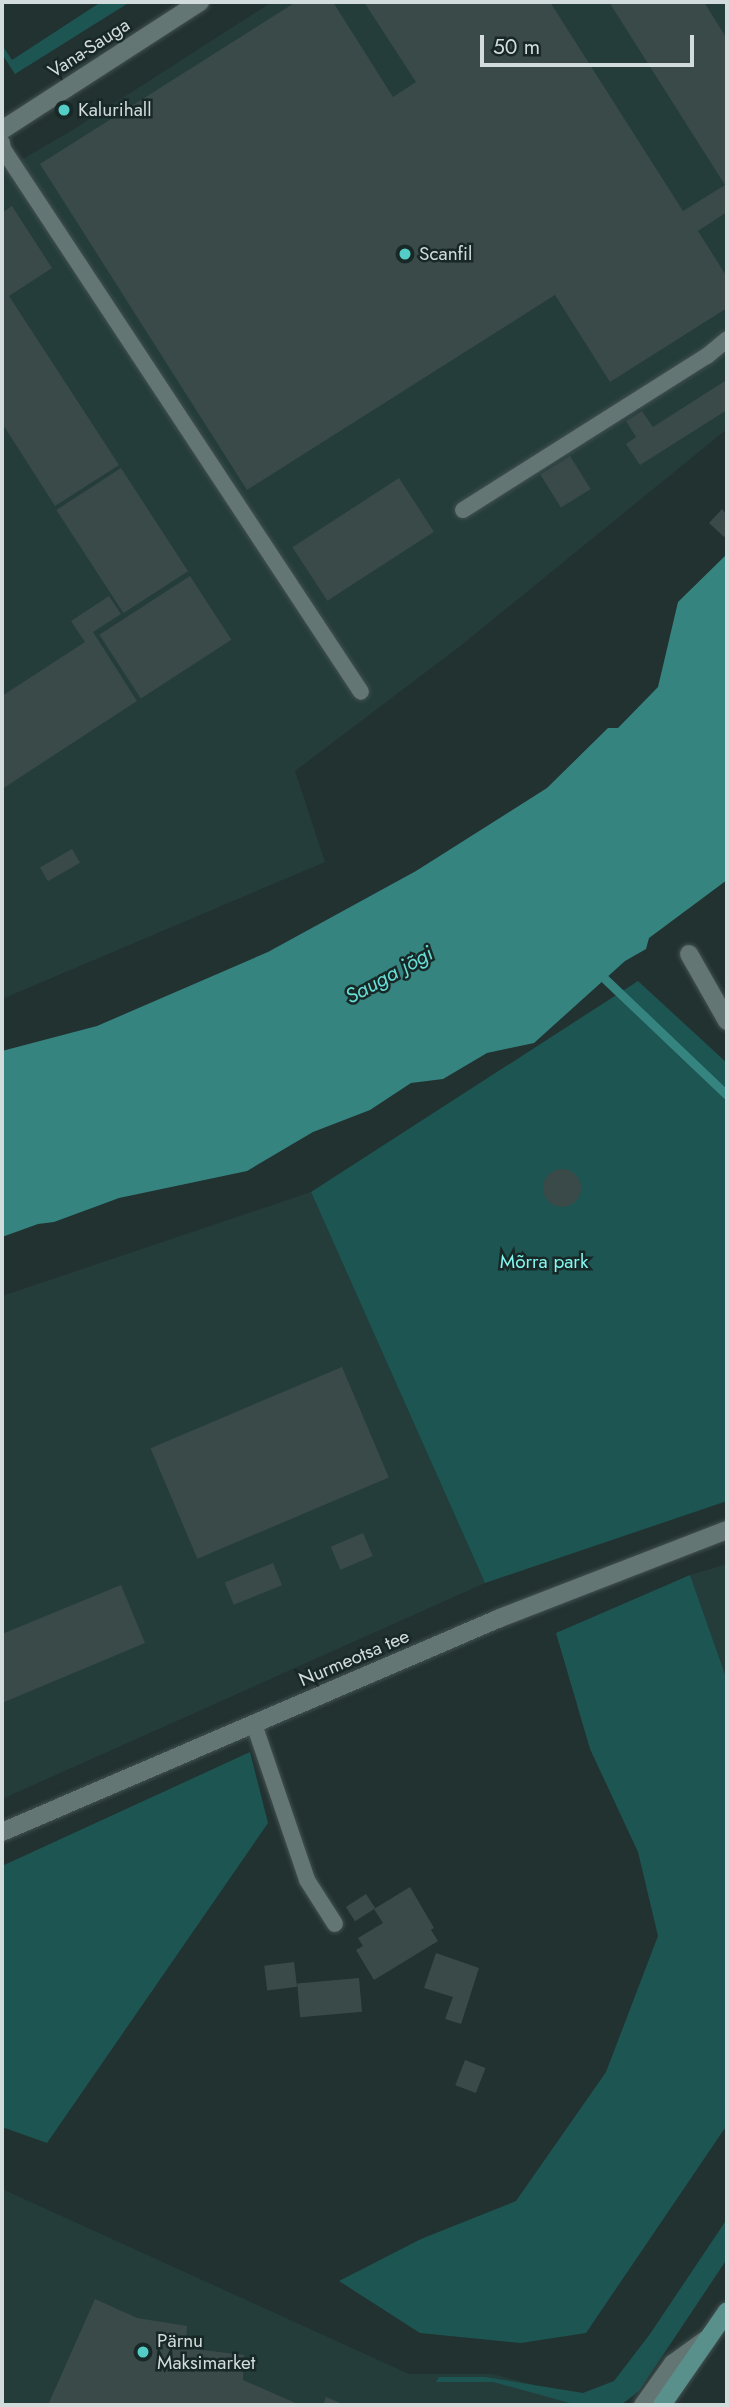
<!DOCTYPE html>
<meta charset="utf-8">
<style>
body{margin:0}
#map{position:relative;width:729px;height:2407px;overflow:hidden;background:#223231;font-family:Jost,sans-serif}
div>[style]{position:absolute}
[style*='--x']{left:calc(var(--x)*1px);top:calc(var(--y)*1px);width:calc(var(--w)*1px);rotate:calc(var(--a)*1deg)}
.built>*{inset:0;background:#243d3b}
.green>*{inset:0;background:#1c5552}
.water>*{inset:0;background:#368480}
.stream>*{height:9px;margin:-4.5px;padding:0 4.5px;transform-origin:4.5px;border-radius:4.5px;background:#368480}
.building>*{inset:0;background:#3a4a49;transform-origin:0 0}
.round{border-radius:50%}
.roads{filter:drop-shadow(0 0 2px #425050) drop-shadow(0 0 2px #425050)}
.lane>*{height:16px;margin:-8px;padding:0 8px;transform-origin:8px;border-radius:8px;background:#647674}
.street>*{height:18px;margin:-9px;padding:0 9px;transform-origin:9px;border-radius:9px;background:#647674}
.secondary>*{height:18px;margin:-9px;padding:0 9px;transform-origin:9px;border-radius:9px;background:#5a908c}
.dots>*{width:19px;height:19px;translate:-50% -50%;box-sizing:border-box;border:4px solid #182827;border-radius:50%}
span{translate:-50% -50%;white-space:nowrap;text-align:center;line-height:1.15;-webkit-text-stroke:5px #182827;paint-order:stroke}
.street-label{font-size:19px;color:#d3dcdc}
.poi-label{font-size:19px;color:#d3dcdc}
.left{translate:0 -50%;text-align:left}
.park-label{font-size:19px;color:#83f7f0}
.water-label{font-size:21px;color:#67ddd6;font-style:italic}
.frame{position:absolute;inset:0;border:4px solid #d3dcdc;pointer-events:none}
.scale{position:absolute;left:480px;top:35px;width:214px;height:32px;box-sizing:border-box;border:4px solid #d3dcdc;border-top:0;padding-left:9px;font-size:21px;line-height:24px;white-space:nowrap;color:#d3dcdc;-webkit-text-stroke:5px #182827;paint-order:stroke}
</style>
<div id="map">
<div class="built">
<div style="clip-path:polygon(272px 2px,727px 2px,727px 429px,459px 647px,295px 771px,325px 862px,2px 999px,2px 171px,71px 131px)"></div>
<div style="clip-path:polygon(311px 1192px,485px 1583px,2px 1799px,2px 1296px)"></div>
<div style="clip-path:polygon(727px 1564px,727px 1680px,690px 1575px)"></div>
<div style="clip-path:polygon(2px 2189px,409px 2374px,492px 2374px,611px 2405px,2px 2405px)"></div>
</div>
<div class="green">
<div style="clip-path:polygon(101px 2px,130px 2px,15px 74px,2px 54px,2px 45px,12px 60px)"></div>
<div style="clip-path:polygon(638px 981px,727px 1063px,727px 1501px,485px 1583px,311px 1192px)"></div>
<div style="clip-path:polygon(690px 1575px,727px 1680px,727px 2125px,586px 2333px,521px 2343px,420px 2333px,339px 2281px,421px 2239px,516px 2201px,606px 2072px,658px 1936px,638px 1852px,590px 1749px,556px 1633px)"></div>
<div style="clip-path:polygon(250px 1752px,268px 1823px,47px 2143px,2px 2127px,2px 1866px)"></div>
<div style="clip-path:polygon(727px 2219px,727px 2259px,639px 2391px,621px 2405px,577px 2405px,493px 2382px,436px 2382px,439px 2377px,485px 2377px,583px 2393px,614px 2381px,650px 2334px)"></div>
</div>
<div class="water">
<div style="clip-path:polygon(727px 554px,727px 880px,649px 938px,646px 949px,625px 961px,534px 1043px,487px 1053px,443px 1079px,411px 1083px,370px 1110px,313px 1132px,247px 1171px,119px 1198px,54px 1222px,38px 1224px,2px 1237px,2px 1051px,97px 1026px,268px 952px,416px 871px,547px 788px,608px 728px,618px 728px,658px 687px,678px 602px)"></div>
</div>
<div class="stream">
<div style="--x:605;--y:979;--w:168;--a:43.6"></div>
</div>
<div class="building">
<div style="clip-path:polygon(296px 2px,333px 2px,393px 97px,416px 82px,364px 2px,550px 2px,683px 211px,725px 185px,609px 2px,704px 2px,727px 39px,727px 212px,698px 231px,727px 277px,727px 308px,610px 382px,555px 295px,247px 490px,40px 164px)"></div>
<div style="clip-path:polygon(12px 206px,52px 268px,9px 296px,119px 465px,55px 506px,2px 423px,2px 213px)"></div>
<div style="clip-path:polygon(725px 381px,727px 410px,640px 465px,626px 444px,636px 437px,626px 421px,642px 411px,653px 427px)"></div>
<div style="left:570px;top:456px;width:39px;height:35px;rotate:58deg"></div>
<div style="left:121px;top:468px;width:123px;height:77px;rotate:57deg"></div>
<div style="left:399px;top:478px;width:64px;height:127px;rotate:57deg"></div>
<div style="clip-path:polygon(722px 509px,727px 515px,727px 534px,724px 537px,709px 523px)"></div>
<div style="left:190px;top:576px;width:76px;height:108px;rotate:57deg"></div>
<div style="clip-path:polygon(109px 596px,121px 614px,93px 632px,137px 701px,2px 789px,2px 696px,85px 642px,71px 621px)"></div>
<div style="left:72px;top:849px;width:16px;height:37px;rotate:60deg"></div>
<div class="round" style="left:543px;top:1169px;width:38px;height:38px"></div>
<div style="left:342px;top:1367px;width:120px;height:208px;rotate:67deg"></div>
<div style="left:363px;top:1533px;width:25px;height:35px;rotate:67deg"></div>
<div style="left:273px;top:1563px;width:24px;height:52px;rotate:68deg"></div>
<div style="clip-path:polygon(121px 1585px,145px 1643px,2px 1703px,2px 1634px)"></div>
<div style="clip-path:polygon(410px 1887px,434px 1928px,431px 1930px,438px 1941px,374px 1980px,356px 1950px,363px 1946px,358px 1938px,383px 1923px,374px 1909px)"></div>
<div style="left:366px;top:1894px;width:17px;height:24px;rotate:57deg"></div>
<div style="clip-path:polygon(436px 1953px,479px 1968px,461px 2024px,445px 2019px,453px 1997px,424px 1988px)"></div>
<div style="left:294px;top:1962px;width:25px;height:30px;rotate:83deg"></div>
<div style="left:359px;top:1978px;width:34px;height:62px;rotate:85deg"></div>
<div style="left:465px;top:2060px;width:22px;height:27px;rotate:21deg"></div>
<div style="clip-path:polygon(95px 2299px,137px 2318px,187px 2326px,186px 2348px,244px 2355px,243px 2380px,300px 2405px,48px 2405px)"></div>
<div style="clip-path:polygon(326px 2397px,345px 2405px,323px 2405px)"></div>
</div>
<div class="roads">
<div class="lane">
<div style="--x:2;--y:143;--w:6;--a:81"></div>
<div style="--x:3;--y:149;--w:650;--a:56.6"></div>
<div style="--x:463;--y:510;--w:289;--a:-32.3"></div>
<div style="--x:707;--y:356;--w:26;--a:-40"></div>
<div style="--x:254;--y:1724;--w:165;--a:71.2"></div>
<div style="--x:307;--y:1880;--w:52;--a:57.5"></div>
<div style="--x:642;--y:2405;--w:52;--a:-54.5"></div>
<div style="--x:672;--y:2363;--w:41;--a:-36"></div>
</div>
<div class="street">
<div style="--x:2;--y:130;--w:236;--a:-32.9"></div>
<div style="--x:689;--y:954;--w:77;--a:60.4"></div>
<div style="--x:2;--y:1832;--w:542;--a:-23.25"></div>
<div style="--x:500;--y:1618;--w:243;--a:-21.2"></div>
</div>
<div class="secondary">
<div style="--x:662;--y:2405;--w:114;--a:-55.3"></div>
</div>
</div>
<div class="dots">
<div style="left:64px;top:110px;background:#54cdc7"></div>
<div style="left:405px;top:254px;background:#54cdc7"></div>
<div style="left:143px;top:2352px;background:#54cdc7"></div>
</div>
<div class="street-label">
<span style="left:89px;top:48px;rotate:-33deg">Vana-Sauga</span>
<span style="left:354px;top:1658px;rotate:-23deg">Nurmeotsa tee</span>
</div>
<div class="poi-label">
<span class="left" style="left:78px;top:110px">Kalurihall</span>
<span class="left" style="left:419px;top:254px">Scanfil</span>
<span class="left" style="left:157px;top:2352px">Pärnu<br>Maksimarket</span>
</div>
<div class="park-label">
<span style="left:544px;top:1262px">Mõrra park</span>
</div>
<div class="water-label">
<span style="left:389px;top:975px;rotate:-29deg">Sauga jõgi</span>
</div>
<div class="frame"></div>
<div class="scale">50 m</div>
</div>
